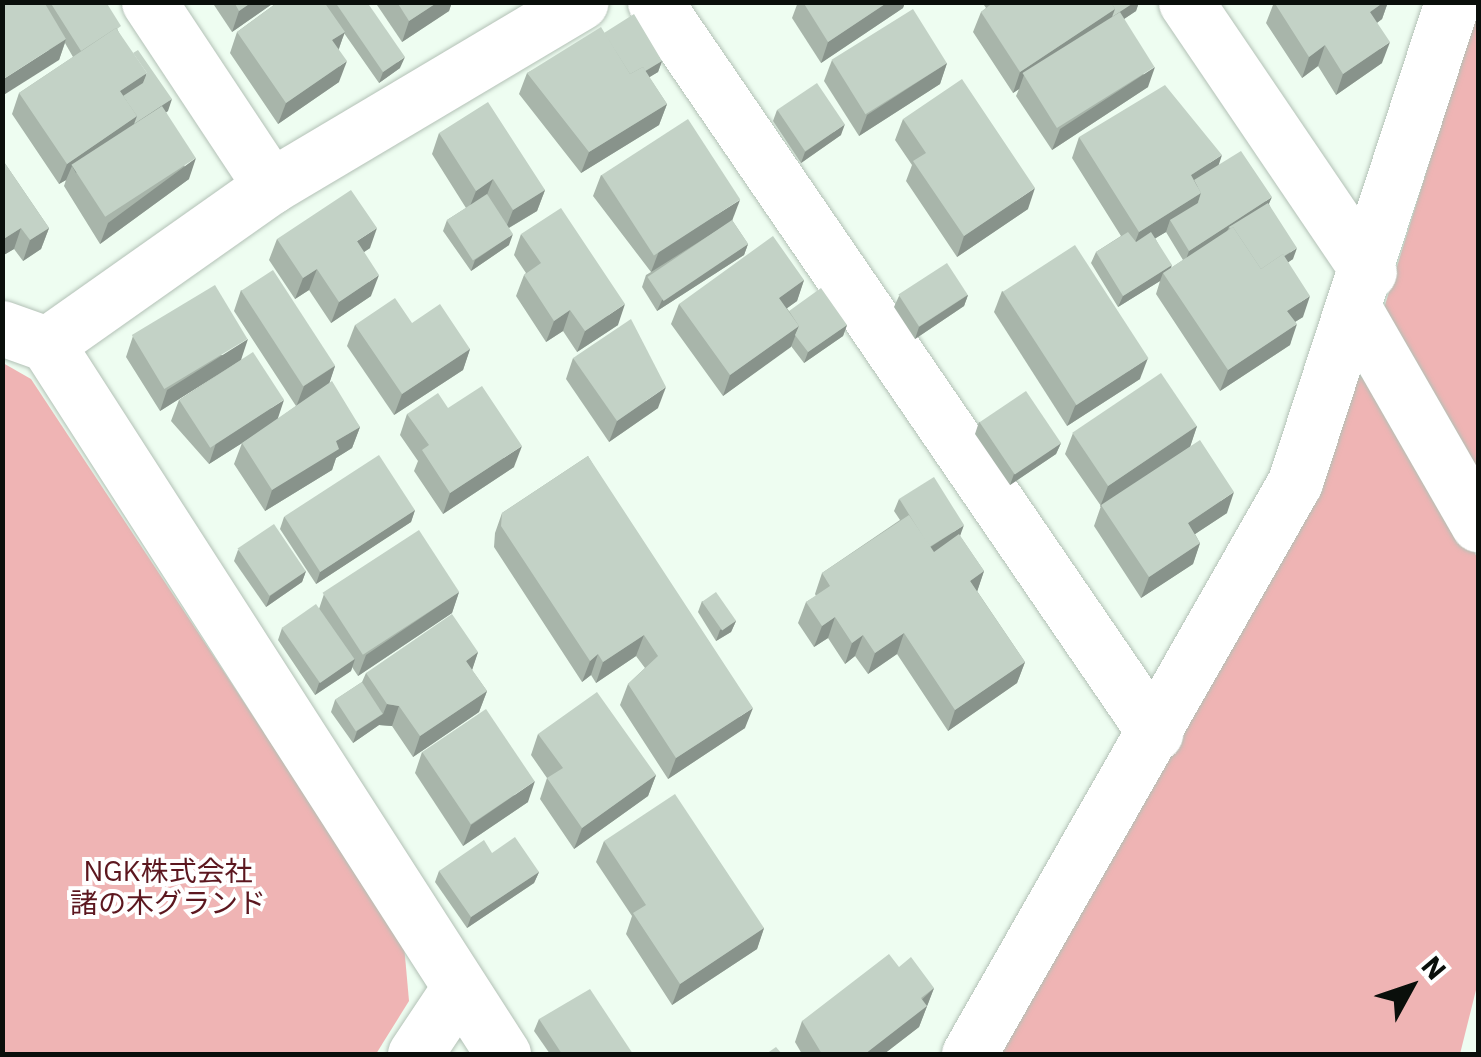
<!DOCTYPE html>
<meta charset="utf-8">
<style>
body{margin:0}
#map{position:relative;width:1481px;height:1057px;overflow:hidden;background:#eefdf1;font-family:"IBM Plex Sans","Noto Sans JP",sans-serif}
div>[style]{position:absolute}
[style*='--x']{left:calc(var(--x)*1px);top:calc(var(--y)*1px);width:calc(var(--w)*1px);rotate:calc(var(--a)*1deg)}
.green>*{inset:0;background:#efb4b4}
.roads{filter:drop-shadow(0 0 2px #b3c1b6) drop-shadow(0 0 2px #b3c1b6)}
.street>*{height:55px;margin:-27.5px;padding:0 27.5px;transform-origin:27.5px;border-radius:27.5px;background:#fff}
.wall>*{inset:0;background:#a8b5aa}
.shaded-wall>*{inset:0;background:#88938b}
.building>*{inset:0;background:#c3d2c6;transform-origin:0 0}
span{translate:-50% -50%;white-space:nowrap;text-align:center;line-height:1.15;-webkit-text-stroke:8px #fff;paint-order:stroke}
.park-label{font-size:28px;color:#5c171f}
.frame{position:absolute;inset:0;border:5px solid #0a0f0b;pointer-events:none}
.north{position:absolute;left:1361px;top:937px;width:100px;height:100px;-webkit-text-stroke:8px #fff;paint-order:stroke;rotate:50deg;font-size:28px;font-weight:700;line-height:40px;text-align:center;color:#0a0f0b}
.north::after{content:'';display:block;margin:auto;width:35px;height:45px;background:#0a0f0b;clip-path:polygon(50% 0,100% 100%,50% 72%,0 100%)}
</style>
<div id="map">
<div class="green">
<div style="clip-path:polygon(1478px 6px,1478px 495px,1380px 321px)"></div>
<div style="clip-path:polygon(1366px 358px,1478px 559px,1478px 982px,1460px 1054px,993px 1054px,1310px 507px)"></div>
<div style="clip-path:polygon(3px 363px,31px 379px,404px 945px,409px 1001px,376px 1054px,3px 1054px)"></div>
</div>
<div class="roads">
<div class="street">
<div style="--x:149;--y:2;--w:221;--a:56.5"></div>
<div style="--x:655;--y:2;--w:886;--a:55.63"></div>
<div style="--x:1186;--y:2;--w:326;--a:55.9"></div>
<div style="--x:1356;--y:312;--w:245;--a:60.1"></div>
<div style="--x:2;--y:328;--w:48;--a:19.6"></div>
<div style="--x:47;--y:344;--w:844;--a:57.29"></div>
<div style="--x:47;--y:344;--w:274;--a:-35.2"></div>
<div style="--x:271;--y:186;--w:360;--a:-30.7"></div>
<div style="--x:415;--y:1054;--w:76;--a:-56.3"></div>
<div style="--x:969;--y:1054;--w:658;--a:-60.32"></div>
<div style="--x:1295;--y:482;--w:505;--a:-71.89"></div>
</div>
</div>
<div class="wall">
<div style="clip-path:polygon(2px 2px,106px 2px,119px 33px,168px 111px,166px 112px,189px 179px,100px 244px,64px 186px,66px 180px,59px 184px,12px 114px,19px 93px,73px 57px,65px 43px,59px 60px)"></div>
<div style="clip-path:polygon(212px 2px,275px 2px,232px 32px)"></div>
<div style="clip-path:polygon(278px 2px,367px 2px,400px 68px,379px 83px,344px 33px,339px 49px,339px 82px,278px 124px,230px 53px,237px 32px)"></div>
<div style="clip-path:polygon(375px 2px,452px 2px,449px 11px,402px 42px)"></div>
<div style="clip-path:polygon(798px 2px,905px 2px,903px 8px,821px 63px,792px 18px)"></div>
<div style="clip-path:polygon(982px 2px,1139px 2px,1136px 11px,1124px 19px,1148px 87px,1052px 150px,1016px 96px,1019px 89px,1013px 93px,973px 32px,981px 12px,986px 8px)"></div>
<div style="clip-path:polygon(1271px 2px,1388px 2px,1382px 19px,1377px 23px,1382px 63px,1336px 95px,1318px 66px,1302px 78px,1266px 23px,1273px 5px)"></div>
<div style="clip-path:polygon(604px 33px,662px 61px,658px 72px,649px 77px,667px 104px,659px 125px,581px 173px,519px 94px,527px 73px)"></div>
<div style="clip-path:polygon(832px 60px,947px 63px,940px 84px,859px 136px,824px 81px)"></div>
<div style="clip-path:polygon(777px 110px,841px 135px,801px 163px,773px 121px)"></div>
<div style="clip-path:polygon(903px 119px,1028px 209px,957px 257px,906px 181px,912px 165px,895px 140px)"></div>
<div style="clip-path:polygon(439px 133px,545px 190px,537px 211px,509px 228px,509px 245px,471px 271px,443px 231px,447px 220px,466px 208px,432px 154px)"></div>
<div style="clip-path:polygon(evenodd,1079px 137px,1219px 165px,1269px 204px,1293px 259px,1288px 262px,1303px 317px,1295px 322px,1290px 345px,1220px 391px,1156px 294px,1160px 281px,1118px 307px,1091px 263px,1096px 252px,1121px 236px,1072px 158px,1079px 137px,1166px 232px,1183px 260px,1171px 268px,1155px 238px,1166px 232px)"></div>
<div style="clip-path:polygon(2px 159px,49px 228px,41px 249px,23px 261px,14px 249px,2px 256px)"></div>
<div style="clip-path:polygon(601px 175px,732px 220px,748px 244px,744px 255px,657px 311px,642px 287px,646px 275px,651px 272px,593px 196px)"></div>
<div style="clip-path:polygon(521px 234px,618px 325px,577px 352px,563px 331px,546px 342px,516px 296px,524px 275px,526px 273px,514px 255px)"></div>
<div style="clip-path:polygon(277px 239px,370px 248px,364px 252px,371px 296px,331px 323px,309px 290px,295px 299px,269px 260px)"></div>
<div style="clip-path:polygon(804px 280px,797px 301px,787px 308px,789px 311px,847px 325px,843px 336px,804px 363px,791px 346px,723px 396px,671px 324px,679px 304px)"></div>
<div style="clip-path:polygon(241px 290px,335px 366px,329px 384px,360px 427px,352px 448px,336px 458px,332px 470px,265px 511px,234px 464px,242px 443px,209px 464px,171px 421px,179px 400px,225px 370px,160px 411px,126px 357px,133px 336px,241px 359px,278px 419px,296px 406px,234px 311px)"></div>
<div style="clip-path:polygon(1002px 291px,1140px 379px,1067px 426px,994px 312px)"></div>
<div style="clip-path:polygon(968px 295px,964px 306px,915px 339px,894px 307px,899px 296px)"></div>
<div style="clip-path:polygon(412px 323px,470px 349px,463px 370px,394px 415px,347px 346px,355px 325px)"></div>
<div style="clip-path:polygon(573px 358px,658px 408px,609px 442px,566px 379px)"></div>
<div style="clip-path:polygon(448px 408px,514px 467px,443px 514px,414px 471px,418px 461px,400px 435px,407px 414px)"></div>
<div style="clip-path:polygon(979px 422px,1061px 443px,1056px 454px,1010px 485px,975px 434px)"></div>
<div style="clip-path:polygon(1197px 426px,1190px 447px,1227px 513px,1195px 534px,1200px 543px,1193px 564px,1141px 598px,1094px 526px,1101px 506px,1065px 454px,1073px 433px)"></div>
<div style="clip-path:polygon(588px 456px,745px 728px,668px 779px,620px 705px,628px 684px,645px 668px,636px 656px,596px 683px,591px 675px,582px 682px,494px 547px,495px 533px,502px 513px)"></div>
<div style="clip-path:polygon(899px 499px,960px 536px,984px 571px,977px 591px,1025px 662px,1017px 683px,948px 731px,897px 654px,868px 674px,855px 656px,845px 664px,828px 638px,814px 647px,798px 623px,806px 602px,816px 596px,815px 594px,822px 573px,900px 520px,894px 511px)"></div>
<div style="clip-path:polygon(415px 510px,411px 522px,316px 584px,280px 529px,284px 517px)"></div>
<div style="clip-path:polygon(238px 550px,306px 571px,302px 582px,266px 607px,234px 561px)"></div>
<div style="clip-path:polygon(459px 592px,452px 613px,358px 676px,352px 667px,351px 671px,315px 695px,278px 640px,282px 628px,319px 609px,324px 594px)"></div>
<div style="clip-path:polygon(702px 601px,736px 621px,731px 632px,716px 641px,698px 612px)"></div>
<div style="clip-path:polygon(478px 652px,472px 670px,487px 691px,479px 712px,413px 757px,392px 726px,379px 725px,353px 743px,331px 712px,335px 700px,362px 682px,366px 673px)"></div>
<div style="clip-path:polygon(538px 734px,656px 775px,648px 796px,574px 849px,540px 799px,547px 778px,531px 755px)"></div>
<div style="clip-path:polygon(422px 752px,528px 802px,463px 846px,415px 773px)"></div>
<div style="clip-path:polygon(604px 841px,764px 928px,757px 949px,672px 1005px,626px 934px,632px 916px,596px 862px)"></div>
<div style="clip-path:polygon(492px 853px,539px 872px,534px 883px,467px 928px,435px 882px,439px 871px)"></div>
<div style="clip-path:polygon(934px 988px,919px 1027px,884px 1054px,802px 1054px,795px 1042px,802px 1021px)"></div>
<div style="clip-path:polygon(539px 1019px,633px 1054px,550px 1054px,534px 1031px)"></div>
</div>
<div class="shaded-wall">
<div style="clip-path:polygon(252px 2px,275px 2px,232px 32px,239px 11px)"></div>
<div style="clip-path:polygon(438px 2px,452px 2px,449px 11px,402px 42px,409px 21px)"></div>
<div style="clip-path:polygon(888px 2px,905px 2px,903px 8px,821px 63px,828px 42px)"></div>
<div style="clip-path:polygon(1135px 2px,1139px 2px,1136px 11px,1029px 82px,1024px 75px,1019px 89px,1013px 93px,1020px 72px,1115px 9px)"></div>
<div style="clip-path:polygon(1384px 2px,1388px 2px,1382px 19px,1363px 33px,1370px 12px)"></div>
<div style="clip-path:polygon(345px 32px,337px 53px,332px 40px)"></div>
<div style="clip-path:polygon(66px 39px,59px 60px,2px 96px,2px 80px)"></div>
<div style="clip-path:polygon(1390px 42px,1382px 63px,1336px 95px,1343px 74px)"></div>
<div style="clip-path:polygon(1325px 45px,1318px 66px,1302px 78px,1309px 57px)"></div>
<div style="clip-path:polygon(405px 57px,400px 68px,379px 83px,383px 72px)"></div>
<div style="clip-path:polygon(347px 61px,339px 82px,278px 124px,286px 103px)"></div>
<div style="clip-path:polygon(662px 61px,658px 72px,622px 94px,626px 83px)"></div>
<div style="clip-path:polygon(947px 63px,940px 84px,859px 136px,867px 115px)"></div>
<div style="clip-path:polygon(1155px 67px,1148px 87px,1052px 150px,1060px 129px)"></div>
<div style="clip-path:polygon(147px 73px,139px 94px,121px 106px,120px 91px)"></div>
<div style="clip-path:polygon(172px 99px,168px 111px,76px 173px,72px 166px,66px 180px,59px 184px,67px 164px,137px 116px)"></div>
<div style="clip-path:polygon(667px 104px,659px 125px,581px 173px,589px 152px)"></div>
<div style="clip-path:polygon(845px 124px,841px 135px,801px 163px,805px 152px)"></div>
<div style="clip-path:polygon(1222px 155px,1215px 176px,1191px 191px,1191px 175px)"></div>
<div style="clip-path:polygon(196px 158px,189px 179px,100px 244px,108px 223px)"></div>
<div style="clip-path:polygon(493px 179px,485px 200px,468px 211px,476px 191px)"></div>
<div style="clip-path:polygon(1035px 188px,1028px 209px,957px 257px,964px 236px)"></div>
<div style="clip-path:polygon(545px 190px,537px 211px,505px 230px,513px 210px)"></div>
<div style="clip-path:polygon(1201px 193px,1194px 214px,1170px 220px,1166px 232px,1131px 253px,1139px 232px)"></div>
<div style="clip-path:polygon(1272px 197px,1267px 208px,1229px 227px,1225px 236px,1185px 262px,1189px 251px)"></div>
<div style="clip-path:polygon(740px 200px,732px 221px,651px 272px,659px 251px)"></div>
<div style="clip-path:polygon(21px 228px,14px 249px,2px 256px,2px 240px)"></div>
<div style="clip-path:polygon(49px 228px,41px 249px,23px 261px,30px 240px)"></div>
<div style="clip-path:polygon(377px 228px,370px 248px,349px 262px,357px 241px)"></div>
<div style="clip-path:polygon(513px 234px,509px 245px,471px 271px,475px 260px)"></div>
<div style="clip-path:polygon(748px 244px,744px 255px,657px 311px,662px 300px)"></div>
<div style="clip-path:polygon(1297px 248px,1293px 259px,1255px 285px,1259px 273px)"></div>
<div style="clip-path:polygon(1172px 265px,1168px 276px,1163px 273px,1160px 281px,1118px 307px,1123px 296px)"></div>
<div style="clip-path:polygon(317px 269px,309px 290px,295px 299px,303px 278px)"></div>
<div style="clip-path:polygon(379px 275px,371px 296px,331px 323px,339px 302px)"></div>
<div style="clip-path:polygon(804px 280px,797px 301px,772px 319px,779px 298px)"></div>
<div style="clip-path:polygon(968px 295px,964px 306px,915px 339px,919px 327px)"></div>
<div style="clip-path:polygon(1310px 296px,1303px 317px,1280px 331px,1287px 311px)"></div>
<div style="clip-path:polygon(625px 304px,618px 325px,577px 352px,585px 331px)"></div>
<div style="clip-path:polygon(570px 310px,563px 331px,546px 342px,554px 321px)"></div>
<div style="clip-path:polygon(1297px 324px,1290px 345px,1220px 391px,1228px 370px)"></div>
<div style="clip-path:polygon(847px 325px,843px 336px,804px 363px,808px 352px)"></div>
<div style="clip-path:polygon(799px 326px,791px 347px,723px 396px,730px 375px)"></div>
<div style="clip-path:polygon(248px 339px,241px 360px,160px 411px,167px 390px)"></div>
<div style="clip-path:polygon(470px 349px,463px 370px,394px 415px,402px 394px)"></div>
<div style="clip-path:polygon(1148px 358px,1140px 379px,1067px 426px,1075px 406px)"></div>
<div style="clip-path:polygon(335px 366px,328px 387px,296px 407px,304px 386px)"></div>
<div style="clip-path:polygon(666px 387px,658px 408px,609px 442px,617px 421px)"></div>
<div style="clip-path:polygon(284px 400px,277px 421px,209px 464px,216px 443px)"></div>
<div style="clip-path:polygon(1197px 426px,1190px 447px,1100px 507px,1108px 486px)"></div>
<div style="clip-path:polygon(360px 427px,352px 448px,336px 458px,332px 470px,265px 511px,272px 490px,336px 441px)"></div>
<div style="clip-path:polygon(1061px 443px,1056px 454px,1010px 485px,1014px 474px)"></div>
<div style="clip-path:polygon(522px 446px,514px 467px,443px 514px,450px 493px)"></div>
<div style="clip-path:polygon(1234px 492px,1227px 513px,1180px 544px,1188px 523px)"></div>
<div style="clip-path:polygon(415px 510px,411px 522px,316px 584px,320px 572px)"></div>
<div style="clip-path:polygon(964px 525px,960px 536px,925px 559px,929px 548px)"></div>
<div style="clip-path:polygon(1200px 543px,1193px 564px,1141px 598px,1149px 577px)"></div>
<div style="clip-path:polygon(306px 571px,302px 582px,266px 607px,270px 596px)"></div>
<div style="clip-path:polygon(984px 571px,977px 592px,970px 581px)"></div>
<div style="clip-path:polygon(459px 592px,452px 613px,358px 676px,366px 655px)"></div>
<div style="clip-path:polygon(835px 617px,828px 638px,814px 647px,822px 626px)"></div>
<div style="clip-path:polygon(736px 621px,731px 632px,716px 641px,720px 630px)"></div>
<div style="clip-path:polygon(904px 633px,897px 654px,868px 674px,875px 653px)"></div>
<div style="clip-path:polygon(644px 635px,636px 656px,596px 683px,603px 662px)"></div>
<div style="clip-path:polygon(863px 635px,855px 656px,845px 664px,852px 643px)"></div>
<div style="clip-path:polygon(478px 652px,471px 673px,466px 661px)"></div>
<div style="clip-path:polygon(598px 654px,591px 675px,582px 682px,590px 661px)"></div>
<div style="clip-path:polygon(355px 659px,351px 671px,315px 695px,319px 683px)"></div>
<div style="clip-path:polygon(1025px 662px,1017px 683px,948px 731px,955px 710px)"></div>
<div style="clip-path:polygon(487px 691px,479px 712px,413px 757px,420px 736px)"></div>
<div style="clip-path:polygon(387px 704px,399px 706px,392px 726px,379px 725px,353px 743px,357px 731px,383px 714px)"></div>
<div style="clip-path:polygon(753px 708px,745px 728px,668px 779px,676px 758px)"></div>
<div style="clip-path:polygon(656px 775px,648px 796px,574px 849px,582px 828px)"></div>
<div style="clip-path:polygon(535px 781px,528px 802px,463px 846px,471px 825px)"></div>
<div style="clip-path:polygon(539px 872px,534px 883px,467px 928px,471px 917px)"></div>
<div style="clip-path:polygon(764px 928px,757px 949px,672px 1005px,680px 984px)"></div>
<div style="clip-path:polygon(934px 988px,919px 1027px,884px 1054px,865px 1054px)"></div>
</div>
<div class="building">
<div style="clip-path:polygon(2px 2px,44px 2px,66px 39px,2px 80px)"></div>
<div style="clip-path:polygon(50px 2px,106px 2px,121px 26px,117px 29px,116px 28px,81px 51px)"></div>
<div style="clip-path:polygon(234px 2px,252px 2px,239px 11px)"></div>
<div style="clip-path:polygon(278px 2px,324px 2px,345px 32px,332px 40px,347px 61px,286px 103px,237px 32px)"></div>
<div style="clip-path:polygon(335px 2px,367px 2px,405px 57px,383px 72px)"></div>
<div style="clip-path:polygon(397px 2px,438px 2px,409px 21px)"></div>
<div style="clip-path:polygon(803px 2px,888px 2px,828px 42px)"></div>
<div style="clip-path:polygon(994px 2px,1111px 2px,1115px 9px,1020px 72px,981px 12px)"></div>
<div style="clip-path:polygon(1111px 2px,1135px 2px,1112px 17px,1115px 9px)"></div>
<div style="clip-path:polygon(1274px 2px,1384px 2px,1370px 12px,1390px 42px,1343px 74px,1325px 45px,1309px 57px)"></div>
<div style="left:913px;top:9px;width:64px;height:96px;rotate:58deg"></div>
<div style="left:1120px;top:12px;width:65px;height:115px;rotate:58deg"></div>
<div style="clip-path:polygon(634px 14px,662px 61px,645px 71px,643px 67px,630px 74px,604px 33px)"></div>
<div style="clip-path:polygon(601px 27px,630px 74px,643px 67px,667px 104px,589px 152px,527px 73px)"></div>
<div style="clip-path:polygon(116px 28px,147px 73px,120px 91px,137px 116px,67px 164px,19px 93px)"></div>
<div style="clip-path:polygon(138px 50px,172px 99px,134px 124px,137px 116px,123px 96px,143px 83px,147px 73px,133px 53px)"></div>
<div style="clip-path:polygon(962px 79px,1035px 188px,964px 236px,913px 161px,926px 153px,903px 119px)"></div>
<div style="left:817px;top:83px;width:50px;height:48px;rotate:56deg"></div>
<div style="clip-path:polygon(1165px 85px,1222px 155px,1191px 175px,1201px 193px,1139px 232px,1079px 137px)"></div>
<div style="clip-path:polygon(488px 102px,545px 190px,513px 210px,493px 179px,476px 191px,439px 133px)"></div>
<div style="left:162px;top:106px;width:62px;height:108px;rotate:57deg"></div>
<div style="left:688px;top:119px;width:96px;height:103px;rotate:57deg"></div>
<div style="clip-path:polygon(1241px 151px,1272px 197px,1189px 251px,1170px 220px,1198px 203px,1201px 193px,1194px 180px)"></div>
<div style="clip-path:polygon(2px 159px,49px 228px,30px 240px,21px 228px,2px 240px)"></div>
<div style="clip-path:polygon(351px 190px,377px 228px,357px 241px,379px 275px,339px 302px,317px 269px,303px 278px,277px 239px)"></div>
<div style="left:487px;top:194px;width:48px;height:48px;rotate:57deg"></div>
<div style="clip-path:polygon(1268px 203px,1297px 248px,1284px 256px,1283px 254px,1261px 269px,1233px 227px,1230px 229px,1229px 227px)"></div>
<div style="clip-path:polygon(561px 208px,625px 304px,585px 331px,570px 310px,554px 321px,524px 275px,541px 263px,521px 234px)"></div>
<div style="left:732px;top:220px;width:29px;height:102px;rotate:56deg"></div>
<div style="clip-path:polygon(1233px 227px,1261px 269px,1283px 254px,1310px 296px,1287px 311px,1297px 324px,1228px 370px,1163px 273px)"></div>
<div style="clip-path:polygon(1128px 232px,1136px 242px,1151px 232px,1172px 265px,1123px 296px,1096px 252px)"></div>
<div style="clip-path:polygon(773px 236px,804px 280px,779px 298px,799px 326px,730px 375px,679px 304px)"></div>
<div style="left:1075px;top:245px;width:135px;height:86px;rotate:57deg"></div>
<div style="left:947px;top:263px;width:38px;height:58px;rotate:57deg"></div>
<div style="left:273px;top:270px;width:114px;height:38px;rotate:57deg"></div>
<div style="left:215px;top:285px;width:63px;height:97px;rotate:59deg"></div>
<div style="clip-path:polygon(821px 288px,847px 325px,808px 352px,795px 335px,799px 326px,789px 311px)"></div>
<div style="clip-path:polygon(395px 298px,412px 323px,440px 304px,470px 349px,402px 394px,355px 325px)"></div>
<div style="clip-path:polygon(631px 319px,666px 387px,617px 421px,573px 358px)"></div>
<div style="left:253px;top:352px;width:57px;height:88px;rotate:57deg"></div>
<div style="left:1161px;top:373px;width:64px;height:107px;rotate:56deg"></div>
<div style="clip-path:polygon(332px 381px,360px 427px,336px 441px,339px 449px,272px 490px,242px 443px)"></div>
<div style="clip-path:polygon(482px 386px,522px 446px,450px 493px,422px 450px,429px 445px,407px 414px,438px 393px,448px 408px)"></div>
<div style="left:1026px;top:391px;width:63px;height:56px;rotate:56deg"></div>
<div style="clip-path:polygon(1200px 440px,1234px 492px,1188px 523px,1200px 543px,1149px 577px,1101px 505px)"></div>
<div style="left:379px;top:455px;width:66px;height:113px;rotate:57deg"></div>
<div style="clip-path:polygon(588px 456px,753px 708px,676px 758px,628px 684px,658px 656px,644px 635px,603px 662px,598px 654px,590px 661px,501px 526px,502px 513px)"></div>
<div style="left:934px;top:477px;width:57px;height:41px;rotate:58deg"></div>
<div style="clip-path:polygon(909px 515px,934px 552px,959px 534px,984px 571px,970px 581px,1025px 662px,955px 710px,904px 633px,875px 653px,863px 635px,852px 643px,835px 617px,822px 626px,806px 602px,830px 586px,822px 573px)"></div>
<div style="left:274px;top:524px;width:57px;height:44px;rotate:56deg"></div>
<div style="left:419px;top:530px;width:74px;height:115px;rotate:57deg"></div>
<div style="left:716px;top:592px;width:35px;height:17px;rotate:55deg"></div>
<div style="left:316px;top:604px;width:67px;height:42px;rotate:55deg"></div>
<div style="clip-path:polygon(452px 614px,478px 652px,466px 661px,487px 691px,420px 736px,399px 706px,387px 704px,366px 673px)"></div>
<div style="left:362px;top:682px;width:38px;height:32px;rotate:57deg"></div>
<div style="clip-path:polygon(597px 692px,656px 775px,582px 828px,547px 778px,563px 768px,538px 734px)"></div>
<div style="left:486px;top:709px;width:87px;height:77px;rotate:56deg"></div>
<div style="clip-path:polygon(675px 794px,764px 928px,680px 984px,633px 913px,646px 905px,604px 841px)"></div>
<div style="clip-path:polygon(515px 837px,539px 872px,471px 917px,439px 871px,484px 840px,492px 853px)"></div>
<div style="clip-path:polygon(889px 954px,899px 967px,911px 957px,934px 988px,921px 998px,927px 1006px,865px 1054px,822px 1054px,802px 1021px)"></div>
<div style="clip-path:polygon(590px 989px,633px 1054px,562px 1054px,539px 1019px)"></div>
<div style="clip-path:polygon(776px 1047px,782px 1054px,766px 1054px)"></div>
</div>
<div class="park-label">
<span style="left:168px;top:887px">NGK株式会社<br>諸の木グランド</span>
</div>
<div class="frame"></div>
<div class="north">N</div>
</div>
